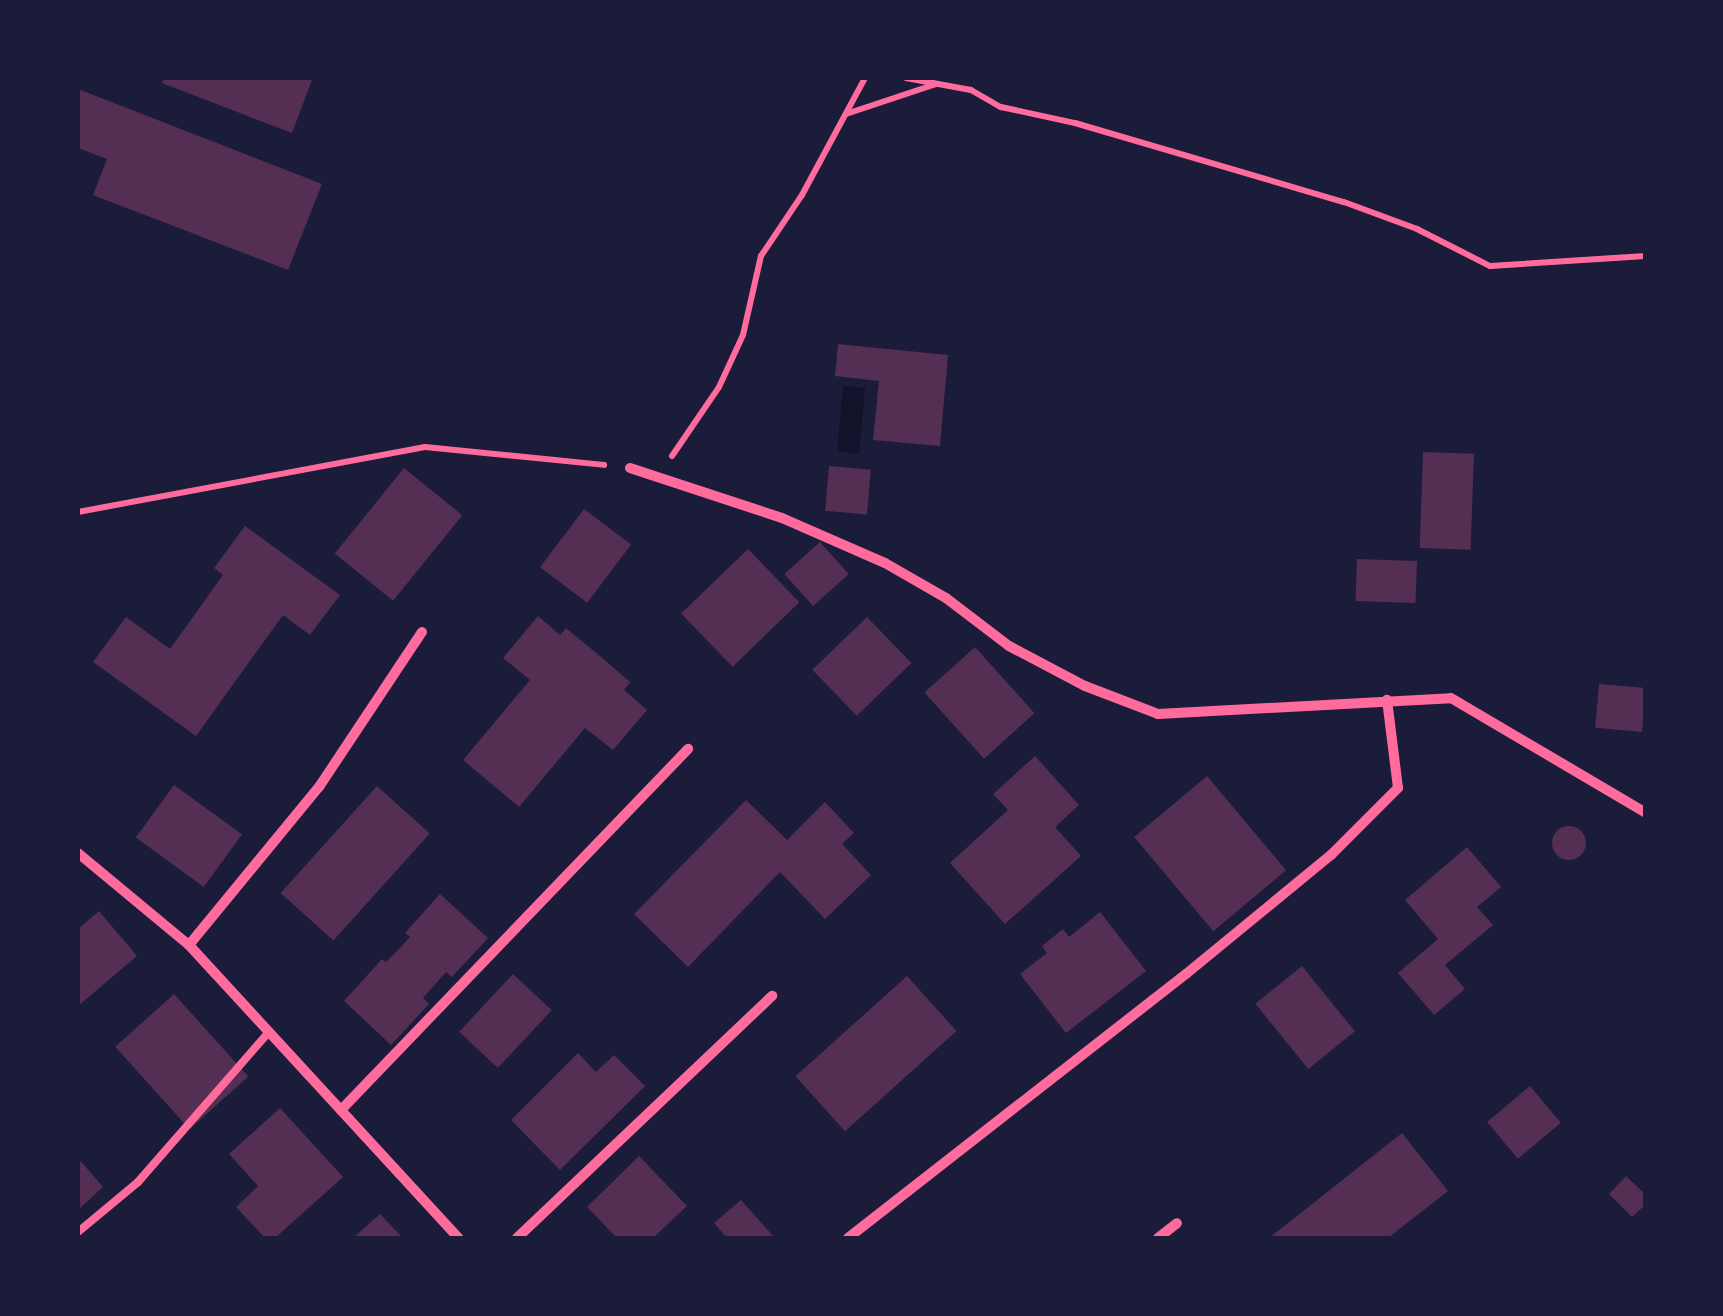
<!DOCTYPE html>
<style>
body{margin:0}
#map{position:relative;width:1723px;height:1316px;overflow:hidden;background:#1b1b3a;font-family:"Public Sans",sans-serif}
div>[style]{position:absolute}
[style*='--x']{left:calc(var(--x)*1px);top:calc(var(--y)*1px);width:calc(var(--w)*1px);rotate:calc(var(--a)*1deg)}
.water>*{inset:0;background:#12122b;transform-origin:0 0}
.building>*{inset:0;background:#542f53;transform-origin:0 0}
.round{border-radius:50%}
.path>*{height:6px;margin:-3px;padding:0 3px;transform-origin:3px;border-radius:3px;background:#ff6b9d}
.service>*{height:8px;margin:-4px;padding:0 4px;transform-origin:4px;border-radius:4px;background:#ff6b9d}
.minor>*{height:10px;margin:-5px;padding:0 5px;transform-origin:5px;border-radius:5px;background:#ff6b9d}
span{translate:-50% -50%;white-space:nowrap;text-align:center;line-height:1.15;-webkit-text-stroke:10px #1b1b3a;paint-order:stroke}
.frame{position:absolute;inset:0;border:80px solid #1b1b3a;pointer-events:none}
</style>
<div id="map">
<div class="water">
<div style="left:843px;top:386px;width:22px;height:66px;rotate:5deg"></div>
</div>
<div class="building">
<div style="clip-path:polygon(164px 78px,304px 78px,312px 80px,292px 133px,162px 83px)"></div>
<div style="clip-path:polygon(78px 89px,322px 184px,288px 270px,93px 195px,107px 159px,78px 148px)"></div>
<div style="clip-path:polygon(838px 344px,948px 355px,940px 446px,873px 440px,879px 381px,835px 376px)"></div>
<div style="left:1423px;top:452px;width:51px;height:96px;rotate:2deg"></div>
<div style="left:829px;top:466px;width:42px;height:45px;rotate:5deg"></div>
<div style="left:404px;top:468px;width:75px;height:110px;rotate:39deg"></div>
<div style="left:584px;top:509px;width:59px;height:73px;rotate:37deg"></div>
<div style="clip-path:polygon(245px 526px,340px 595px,310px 635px,283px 615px,196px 736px,93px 662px,126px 617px,170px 649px,223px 575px,214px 568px)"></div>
<div style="left:820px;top:542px;width:43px;height:48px;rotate:48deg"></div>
<div style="left:748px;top:549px;width:74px;height:93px;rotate:46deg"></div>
<div style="left:1357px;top:559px;width:60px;height:42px;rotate:2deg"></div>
<div style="clip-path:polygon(538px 616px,560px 635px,566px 628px,600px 656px,630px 682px,624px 690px,647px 710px,613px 750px,585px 728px,519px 807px,463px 760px,530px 680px,503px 658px)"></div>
<div style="left:867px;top:617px;width:64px;height:76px;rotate:46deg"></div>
<div style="left:975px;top:647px;width:89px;height:68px;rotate:48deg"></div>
<div style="left:1599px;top:684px;width:47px;height:44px;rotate:5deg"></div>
<div style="clip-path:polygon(1035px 756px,1079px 805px,1055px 827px,1081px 856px,1005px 924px,950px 863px,1008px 810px,993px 794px)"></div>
<div style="left:1207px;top:776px;width:123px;height:95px;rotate:50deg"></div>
<div style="left:174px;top:785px;width:84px;height:65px;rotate:36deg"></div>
<div style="left:377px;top:786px;width:71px;height:144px;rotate:42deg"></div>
<div style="clip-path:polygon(746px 800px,787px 840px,825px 802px,854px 833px,842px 844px,871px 875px,825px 919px,780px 872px,688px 967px,634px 914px)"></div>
<div class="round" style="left:1552px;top:826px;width:34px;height:34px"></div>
<div style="clip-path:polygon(1467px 847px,1501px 887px,1477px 907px,1493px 925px,1445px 965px,1465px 989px,1434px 1015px,1398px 973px,1438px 939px,1405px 900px)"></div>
<div style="clip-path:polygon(440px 894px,488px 938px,452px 977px,446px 972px,423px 998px,429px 1004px,391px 1045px,344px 1001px,382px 959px,386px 962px,398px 950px,410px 937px,405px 933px)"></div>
<div style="clip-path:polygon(99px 911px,137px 956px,78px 1006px,78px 929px)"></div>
<div style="clip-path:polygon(1100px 912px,1146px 971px,1066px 1033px,1020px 974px,1047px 953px,1042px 946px,1053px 937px,1063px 929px,1069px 937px)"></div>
<div style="left:1302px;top:966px;width:84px;height:60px;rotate:51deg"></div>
<div style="left:513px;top:974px;width:53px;height:79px;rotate:43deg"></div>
<div style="left:907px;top:976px;width:74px;height:150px;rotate:48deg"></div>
<div style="left:174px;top:994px;width:111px;height:79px;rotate:48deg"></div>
<div style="clip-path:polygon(578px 1053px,596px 1072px,614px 1055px,645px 1086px,560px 1170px,511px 1120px)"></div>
<div style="left:1530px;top:1086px;width:48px;height:56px;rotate:50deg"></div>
<div style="clip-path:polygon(280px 1108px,343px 1177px,275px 1238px,265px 1238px,236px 1207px,258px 1186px,229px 1154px)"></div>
<div style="clip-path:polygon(1402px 1133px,1448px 1191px,1388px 1238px,1269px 1238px)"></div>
<div style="clip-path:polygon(639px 1156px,687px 1206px,653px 1238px,617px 1238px,587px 1207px)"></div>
<div style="clip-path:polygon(78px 1158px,103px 1187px,78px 1210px)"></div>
<div style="clip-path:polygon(1626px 1176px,1646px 1195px,1646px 1204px,1632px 1217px,1609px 1194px)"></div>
<div style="clip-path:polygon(741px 1200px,775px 1238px,727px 1238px,714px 1223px)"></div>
<div style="clip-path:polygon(380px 1214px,403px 1238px,353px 1238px)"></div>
</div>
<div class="path">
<div style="--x:906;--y:78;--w:66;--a:10.5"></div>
<div style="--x:971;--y:90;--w:34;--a:30"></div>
<div style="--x:1001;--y:107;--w:76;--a:12.2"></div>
<div style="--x:1075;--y:123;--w:280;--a:16.4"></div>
<div style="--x:1344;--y:202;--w:78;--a:20.3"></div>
<div style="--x:1417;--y:229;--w:82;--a:26.9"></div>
<div style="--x:1490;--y:266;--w:156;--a:-3.7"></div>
<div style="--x:846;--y:114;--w:95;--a:-18.4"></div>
<div style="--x:672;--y:456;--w:83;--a:-55.7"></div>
<div style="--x:719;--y:387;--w:57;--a:-65.2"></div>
<div style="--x:743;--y:335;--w:81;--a:-77.2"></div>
<div style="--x:761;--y:256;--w:73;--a:-56.1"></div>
<div style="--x:802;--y:195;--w:133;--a:-61.7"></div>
<div style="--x:78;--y:512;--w:353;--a:-10.6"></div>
<div style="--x:425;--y:447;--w:180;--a:5.7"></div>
</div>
<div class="service">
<div style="--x:78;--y:1232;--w:78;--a:-39.8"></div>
<div style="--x:138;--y:1182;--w:199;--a:-48.9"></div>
</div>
<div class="minor">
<div style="--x:630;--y:468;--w:160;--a:18.2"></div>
<div style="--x:782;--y:518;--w:112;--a:23.6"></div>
<div style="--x:885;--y:563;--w:70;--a:29.8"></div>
<div style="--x:946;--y:598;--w:79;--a:37.3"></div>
<div style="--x:1009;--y:646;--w:86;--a:27.8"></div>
<div style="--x:1085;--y:686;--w:78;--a:21"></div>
<div style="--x:1158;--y:714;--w:293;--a:-3.1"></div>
<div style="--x:1451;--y:698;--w:226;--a:30.5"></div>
<div style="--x:78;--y:853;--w:144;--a:39.7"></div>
<div style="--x:189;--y:945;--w:398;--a:47.4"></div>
<div style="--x:189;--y:945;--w:205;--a:-50.6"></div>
<div style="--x:319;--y:787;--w:186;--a:-56.4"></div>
<div style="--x:341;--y:1110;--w:501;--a:-46.13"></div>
<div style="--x:517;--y:1238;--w:352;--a:-43.5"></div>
<div style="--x:848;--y:1238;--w:429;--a:-38"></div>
<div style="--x:1186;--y:974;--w:188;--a:-39.4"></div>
<div style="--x:1331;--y:855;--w:95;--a:-45"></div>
<div style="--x:1398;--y:788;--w:89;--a:-97.1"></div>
<div style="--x:1158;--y:1238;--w:24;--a:-38"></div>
</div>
<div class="frame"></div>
</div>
